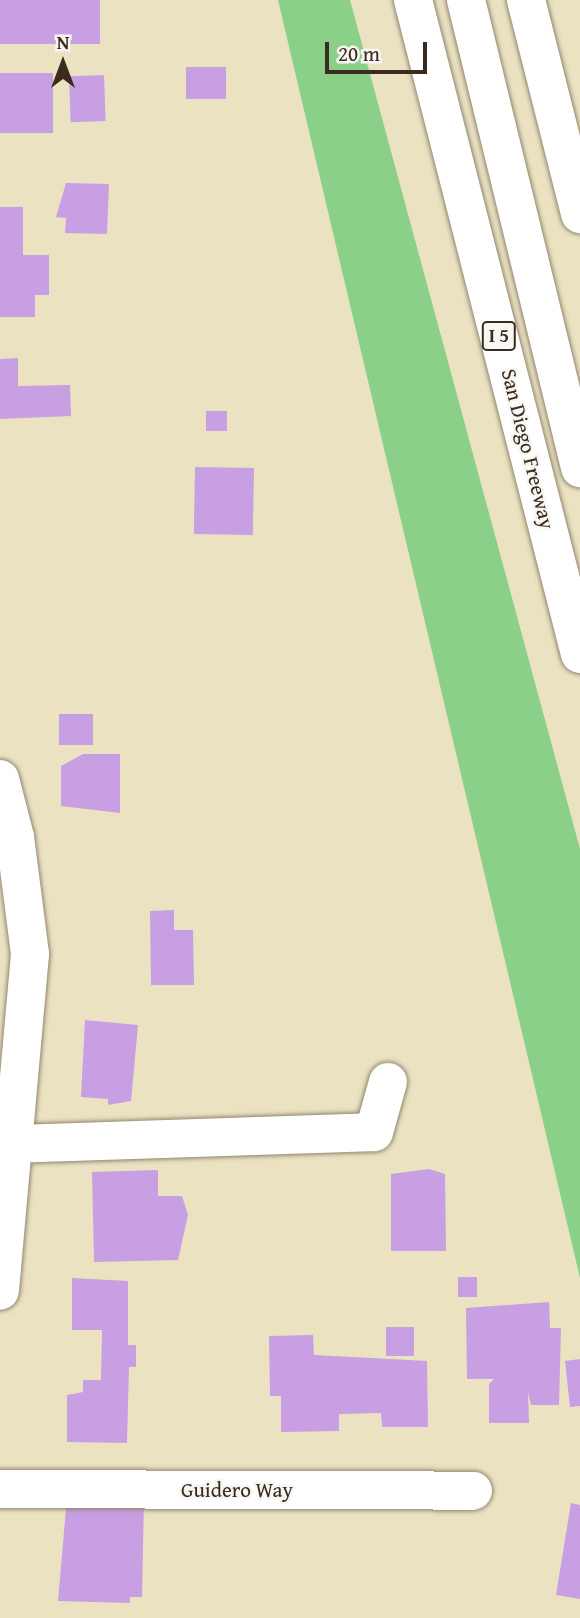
<!DOCTYPE html>
<style>
body{margin:0}
#map{position:relative;width:580px;height:1618px;overflow:hidden;background:#ebe2c2;font-family:"Gentium Book Plus",serif}
div>[style]{position:absolute}
[style*='--x']{left:calc(var(--x)*1px);top:calc(var(--y)*1px);width:calc(var(--w)*1px);rotate:calc(var(--a)*1deg)}
.green>*{inset:0;background:#8bd089}
.building>*{inset:0;background:#c79fe2;transform-origin:0 0}
.roads{filter:drop-shadow(0 0 2px #938670) drop-shadow(0 0 2px #938670)}
.minor>*{height:38px;margin:-19px;padding:0 19px;transform-origin:19px;border-radius:19px;background:#fff}
.highway>*{height:38px;margin:-19px;padding:0 19px;transform-origin:19px;border-radius:19px;background:#fff}
span{translate:-50% -50%;white-space:nowrap;text-align:center;line-height:1.15;-webkit-text-stroke:5px #f6f6f2;paint-order:stroke}
.shield-label span{padding:2px 5px;background:#f6f6f2;border:2px solid;border-radius:5px;-webkit-text-stroke-width:0}
.shield-label{font-size:19px;color:#3b2a1e;font-weight:700}
.street-label{font-size:21px;color:#3b2a1e}
.north{position:absolute;left:28px;top:28px;width:70px;height:70px;-webkit-text-stroke:5px #f6f6f2;paint-order:stroke;rotate:0deg;font-size:19px;font-weight:700;line-height:28px;text-align:center;color:#3b2a1e}
.north::after{content:'';display:block;margin:auto;width:24px;height:32px;background:#3b2a1e;clip-path:polygon(50% 0,100% 100%,50% 72%,0 100%)}
.scale{position:absolute;left:325px;top:42px;width:102px;height:32px;box-sizing:border-box;border:4px solid #3b2a1e;border-top:0;padding-left:9px;font-size:21px;line-height:24px;white-space:nowrap;color:#3b2a1e;-webkit-text-stroke:5px #f6f6f2;paint-order:stroke}
</style>
<div id="map">
<div class="green">
<div style="clip-path:polygon(278px 0,350px 0,580px 849px,580px 1278px)"></div>
</div>
<div class="building">
<div style="left:0;top:0;width:100px;height:44px"></div>
<div style="left:186px;top:67px;width:40px;height:32px"></div>
<div style="left:0;top:73px;width:53px;height:60px"></div>
<div style="left:104px;top:75px;width:46px;height:35px;rotate:88deg"></div>
<div style="clip-path:polygon(66px 183px,109px 184px,107px 234px,65px 233px,66px 218px,56px 217px)"></div>
<div style="clip-path:polygon(0 207px,23px 207px,23px 255px,49px 255px,49px 295px,35px 295px,35px 317px,0 317px)"></div>
<div style="clip-path:polygon(18px 358px,18px 386px,70px 385px,71px 416px,0 419px,0 359px)"></div>
<div style="left:206px;top:411px;width:21px;height:20px"></div>
<div style="left:195px;top:467px;width:59px;height:67px;rotate:1deg"></div>
<div style="left:59px;top:714px;width:34px;height:31px"></div>
<div style="clip-path:polygon(83px 754px,120px 754px,120px 813px,61px 806px,61px 766px)"></div>
<div style="clip-path:polygon(174px 910px,174px 930px,193px 930px,194px 985px,151px 985px,150px 911px)"></div>
<div style="clip-path:polygon(85px 1020px,138px 1025px,131px 1101px,108px 1105px,108px 1099px,81px 1097px)"></div>
<div style="clip-path:polygon(429px 1169px,445px 1174px,446px 1251px,391px 1251px,391px 1174px)"></div>
<div style="clip-path:polygon(158px 1170px,158px 1196px,182px 1196px,188px 1215px,178px 1260px,94px 1262px,92px 1172px)"></div>
<div style="left:458px;top:1277px;width:19px;height:20px"></div>
<div style="clip-path:polygon(72px 1278px,128px 1281px,128px 1345px,136px 1345px,136px 1367px,129px 1367px,127px 1443px,67px 1442px,67px 1395px,83px 1392px,83px 1380px,101px 1380px,102px 1330px,72px 1330px)"></div>
<div style="clip-path:polygon(549px 1302px,550px 1328px,561px 1328px,559px 1405px,531px 1405px,528px 1392px,529px 1423px,489px 1423px,489px 1384px,494px 1379px,467px 1379px,466px 1308px)"></div>
<div style="left:386px;top:1327px;width:28px;height:29px"></div>
<div style="clip-path:polygon(313px 1335px,314px 1355px,427px 1361px,428px 1427px,382px 1427px,381px 1413px,339px 1414px,339px 1431px,281px 1432px,281px 1396px,270px 1396px,269px 1336px)"></div>
<div style="clip-path:polygon(580px 1359px,580px 1406px,570px 1407px,565px 1361px)"></div>
<div style="clip-path:polygon(67px 1497px,144px 1500px,142px 1597px,130px 1597px,130px 1603px,58px 1601px)"></div>
<div style="clip-path:polygon(571px 1503px,580px 1505px,580px 1599px,556px 1595px)"></div>
</div>
<div class="roads">
<div class="minor">
<div style="--x:0;--y:779;--w:60;--a:75.5"></div>
<div style="--x:15;--y:837;--w:118;--a:82.7"></div>
<div style="--x:30;--y:954;--w:338;--a:95.1"></div>
<div style="--x:13;--y:1144;--w:361;--a:-1.9"></div>
<div style="--x:374;--y:1132;--w:52;--a:-74.4"></div>
<div style="--x:0;--y:1489;--w:473;--a:0.2"></div>
</div>
<div class="highway">
<div style="--x:413;--y:0;--w:675;--a:75.68"></div>
<div style="--x:466;--y:0;--w:482;--a:76.3"></div>
<div style="--x:526;--y:0;--w:221;--a:75.8"></div>
</div>
</div>
<div class="shield-label">
<span style="left:499px;top:336px">I 5</span>
</div>
<div class="street-label">
<span style="left:528px;top:449px;rotate:76deg">San Diego Freeway</span>
<span style="left:237px;top:1490px">Guidero Way</span>
</div>
<div class="north">N</div>
<div class="scale">20 m</div>
</div>
